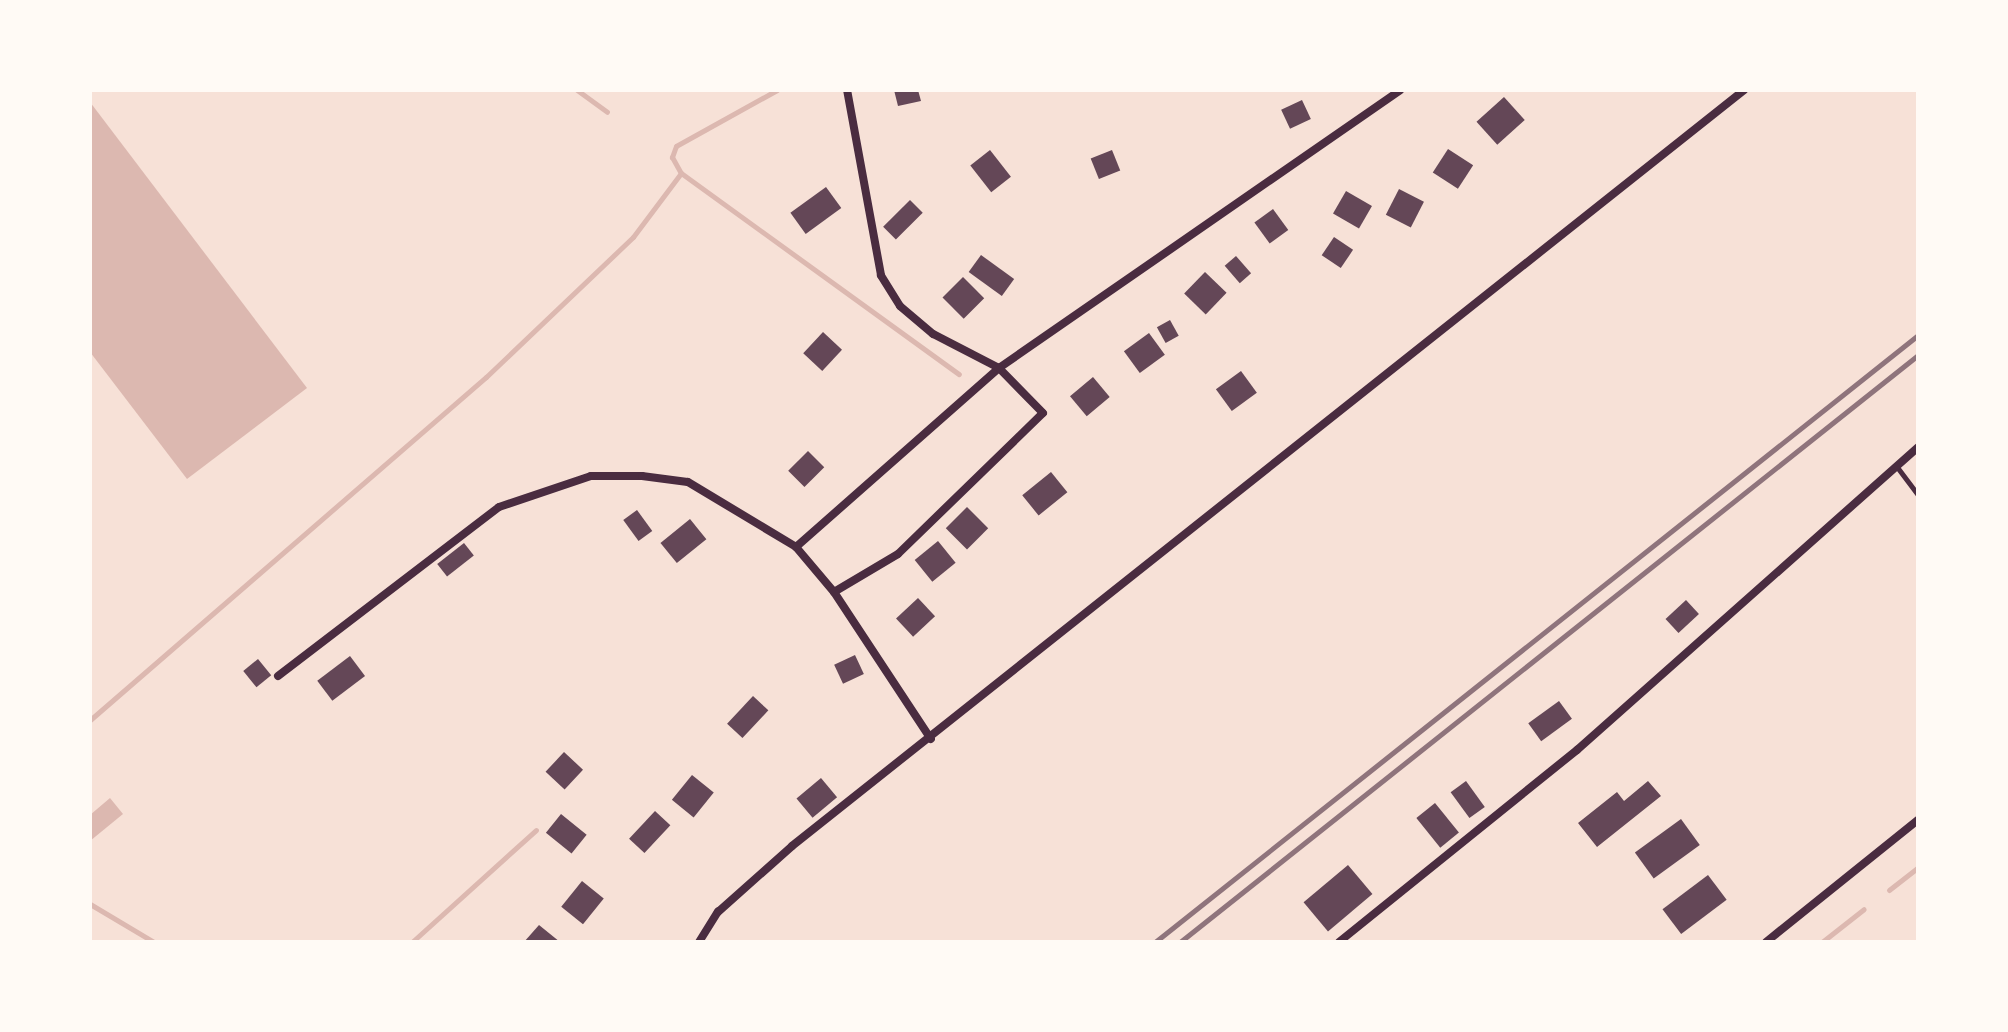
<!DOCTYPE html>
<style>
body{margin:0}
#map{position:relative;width:2008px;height:1032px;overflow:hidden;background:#f7e1d7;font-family:Roboto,sans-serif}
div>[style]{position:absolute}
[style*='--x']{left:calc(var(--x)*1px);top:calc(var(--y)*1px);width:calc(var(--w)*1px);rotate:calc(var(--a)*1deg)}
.water>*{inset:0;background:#dcb8b0}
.stream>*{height:5px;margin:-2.5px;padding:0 2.5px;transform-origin:2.5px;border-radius:2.5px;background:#dcb8b0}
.building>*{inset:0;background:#644757;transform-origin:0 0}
.service>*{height:5px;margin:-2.5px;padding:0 2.5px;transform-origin:2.5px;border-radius:2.5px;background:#4a2c40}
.minor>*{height:8px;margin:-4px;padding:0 4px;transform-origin:4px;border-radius:4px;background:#4a2c40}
.rail>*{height:5px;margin:-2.5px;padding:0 2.5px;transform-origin:2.5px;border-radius:2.5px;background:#8f747c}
span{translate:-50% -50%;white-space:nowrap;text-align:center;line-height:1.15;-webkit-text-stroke:8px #fffaf5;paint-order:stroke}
.frame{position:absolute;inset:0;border:92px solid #fffaf5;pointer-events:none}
</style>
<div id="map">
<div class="water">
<div style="clip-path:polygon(90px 102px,307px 388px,187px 479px,90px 352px)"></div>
<div style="clip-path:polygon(110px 798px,123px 814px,90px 841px,90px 815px)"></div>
</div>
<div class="stream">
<div style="--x:577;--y:90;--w:37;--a:36"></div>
<div style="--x:777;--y:90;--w:115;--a:151"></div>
<div style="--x:676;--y:146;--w:12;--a:110"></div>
<div style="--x:672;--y:157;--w:18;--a:61"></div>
<div style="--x:681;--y:173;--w:343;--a:35.9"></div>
<div style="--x:90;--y:720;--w:524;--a:-40.9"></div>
<div style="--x:486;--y:377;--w:203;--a:-43.6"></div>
<div style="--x:633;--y:237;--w:80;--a:-53.1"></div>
<div style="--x:1889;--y:890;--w:37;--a:-38"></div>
<div style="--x:90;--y:904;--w:74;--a:30.7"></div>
<div style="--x:412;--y:942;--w:167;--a:-42.1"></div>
<div style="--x:1822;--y:942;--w:53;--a:-38.2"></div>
</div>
<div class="building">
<div style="clip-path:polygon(894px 90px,918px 90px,921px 101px,898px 106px)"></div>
<div style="left:1504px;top:97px;width:31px;height:37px;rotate:48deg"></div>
<div style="left:1302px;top:100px;width:21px;height:23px;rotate:65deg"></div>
<div style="left:1448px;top:149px;width:30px;height:28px;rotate:33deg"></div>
<div style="left:990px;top:150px;width:34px;height:25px;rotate:52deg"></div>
<div style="left:1112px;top:150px;width:22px;height:23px;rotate:68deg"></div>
<div style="left:826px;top:187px;width:26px;height:44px;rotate:54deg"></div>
<div style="left:1399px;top:189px;width:28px;height:29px;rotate:27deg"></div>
<div style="left:1346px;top:191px;width:30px;height:26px;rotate:30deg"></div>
<div style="left:910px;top:200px;width:18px;height:38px;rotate:45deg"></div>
<div style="left:1273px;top:209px;width:26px;height:23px;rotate:54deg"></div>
<div style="left:1334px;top:237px;width:23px;height:22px;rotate:34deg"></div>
<div style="left:981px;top:255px;width:41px;height:21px;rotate:36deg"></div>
<div style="left:1236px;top:256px;width:23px;height:15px;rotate:49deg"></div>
<div style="left:1205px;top:272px;width:30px;height:30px;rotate:44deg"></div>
<div style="left:963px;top:277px;width:30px;height:29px;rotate:45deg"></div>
<div style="left:1170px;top:320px;width:18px;height:15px;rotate:61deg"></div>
<div style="left:823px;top:332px;width:26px;height:29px;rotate:43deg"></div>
<div style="left:1149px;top:333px;width:27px;height:31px;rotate:54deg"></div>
<div style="left:1241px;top:371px;width:27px;height:31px;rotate:54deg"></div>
<div style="left:1093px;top:377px;width:26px;height:30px;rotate:50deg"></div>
<div style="left:808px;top:451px;width:23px;height:28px;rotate:45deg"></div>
<div style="left:1051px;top:472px;width:26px;height:37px;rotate:51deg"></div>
<div style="left:967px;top:507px;width:30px;height:30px;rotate:45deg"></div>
<div style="left:637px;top:510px;width:26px;height:17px;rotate:54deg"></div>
<div style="left:690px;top:519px;width:26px;height:38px;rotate:51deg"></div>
<div style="left:938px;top:541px;width:28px;height:30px;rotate:51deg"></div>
<div style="left:464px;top:543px;width:16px;height:34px;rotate:52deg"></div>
<div style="left:918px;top:598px;width:25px;height:30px;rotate:47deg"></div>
<div style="left:1686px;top:600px;width:19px;height:28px;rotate:47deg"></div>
<div style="left:855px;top:655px;width:21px;height:23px;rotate:65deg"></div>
<div style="left:350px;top:656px;width:25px;height:41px;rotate:53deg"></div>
<div style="left:258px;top:659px;width:21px;height:19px;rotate:51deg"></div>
<div style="left:753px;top:696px;width:21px;height:38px;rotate:43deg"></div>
<div style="left:1559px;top:701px;width:22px;height:38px;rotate:54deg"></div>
<div style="left:564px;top:752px;width:26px;height:27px;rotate:43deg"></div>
<div style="left:692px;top:775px;width:28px;height:32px;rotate:39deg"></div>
<div style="left:821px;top:778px;width:25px;height:32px;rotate:50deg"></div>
<div style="left:1466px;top:781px;width:32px;height:19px;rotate:54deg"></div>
<div style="clip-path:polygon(1648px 781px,1661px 796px,1597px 847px,1578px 823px,1617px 792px,1624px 801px)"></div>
<div style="left:1435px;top:803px;width:38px;height:24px;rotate:51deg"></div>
<div style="left:655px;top:811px;width:21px;height:38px;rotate:43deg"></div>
<div style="left:561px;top:814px;width:33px;height:24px;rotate:39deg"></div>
<div style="left:1681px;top:819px;width:32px;height:57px;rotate:54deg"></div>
<div style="left:1348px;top:865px;width:38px;height:58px;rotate:50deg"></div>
<div style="left:1708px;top:875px;width:31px;height:57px;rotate:53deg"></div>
<div style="left:582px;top:881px;width:28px;height:33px;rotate:39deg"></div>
<div style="clip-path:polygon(539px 925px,560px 942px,524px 942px)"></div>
</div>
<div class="service">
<div style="--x:1897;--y:467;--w:35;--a:53"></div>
</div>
<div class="minor">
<div style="--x:796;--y:547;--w:271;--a:-41.4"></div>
<div style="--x:999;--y:368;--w:488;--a:-34.7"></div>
<div style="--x:834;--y:592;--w:74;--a:-30.7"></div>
<div style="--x:898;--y:554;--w:202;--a:-44.2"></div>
<div style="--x:1043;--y:413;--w:63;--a:-134.4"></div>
<div style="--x:999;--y:368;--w:74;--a:-152.7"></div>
<div style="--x:933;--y:334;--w:43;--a:-139.7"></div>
<div style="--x:900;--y:306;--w:36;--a:-122"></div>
<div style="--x:881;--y:275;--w:188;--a:-100.4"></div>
<div style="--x:278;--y:676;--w:278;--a:-37.4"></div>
<div style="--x:499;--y:507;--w:97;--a:-18.6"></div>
<div style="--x:591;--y:476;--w:51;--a:0"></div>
<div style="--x:642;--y:476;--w:46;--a:7.4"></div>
<div style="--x:688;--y:482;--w:126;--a:31"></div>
<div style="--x:796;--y:547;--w:59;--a:49.8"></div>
<div style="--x:834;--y:592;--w:176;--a:56.6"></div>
<div style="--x:699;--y:942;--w:36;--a:-58"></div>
<div style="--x:718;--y:912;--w:99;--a:-41.7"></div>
<div style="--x:792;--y:846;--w:1216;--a:-38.45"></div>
<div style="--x:1339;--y:942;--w:306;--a:-38.9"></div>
<div style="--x:1577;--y:750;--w:456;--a:-41.6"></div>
<div style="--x:1766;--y:942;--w:195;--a:-38.8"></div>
</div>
<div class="rail">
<div style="--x:1155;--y:942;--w:975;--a:-38.5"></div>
<div style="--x:1180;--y:942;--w:943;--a:-38.5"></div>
</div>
<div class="frame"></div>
</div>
